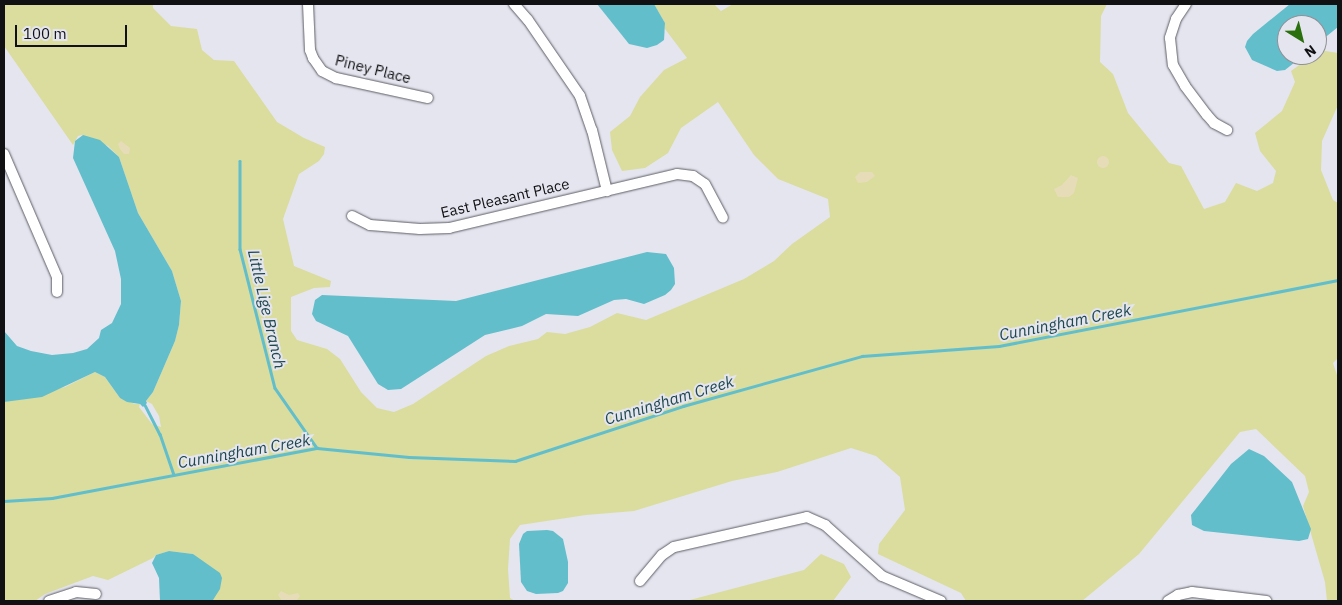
<!DOCTYPE html>
<style>
body{margin:0}
#map{position:relative;width:1342px;height:605px;overflow:hidden;background:#e5e5ef;font-family:"IBM Plex Sans",sans-serif}
div>[style]{position:absolute}
[style*='--x']{left:calc(var(--x)*1px);top:calc(var(--y)*1px);width:calc(var(--w)*1px);rotate:calc(var(--a)*1deg)}
.green>*{inset:0;background:#dadd9d}
.sand>*{inset:0;background:#e6ddb8}
.round{border-radius:50%}
.water>*{inset:0;background:#62becb}
.stream>*{height:2.5px;margin:-1.25px;padding:0 1.25px;transform-origin:1.25px;border-radius:1.25px;background:#62becb}
.roads{filter:drop-shadow(0 0 1px #5d5d66) drop-shadow(0 0 1px #5d5d66)}
.minor>*{height:10px;margin:-5px;padding:0 5px;transform-origin:5px;border-radius:5px;background:#fff}
span{translate:-50% -50%;white-space:nowrap;text-align:center;line-height:1.15;-webkit-text-stroke:4px #e5e5ef;paint-order:stroke}
.street-label{font-size:15px;color:#111114}
.water-label{font-size:16px;color:#1e484e;font-style:italic}
.frame{position:absolute;inset:0;border:5px solid #111114;pointer-events:none}
.north{position:absolute;left:1277px;top:15px;width:50px;height:50px;box-sizing:border-box;background:#e5e5ef;border:1px solid #909097;border-radius:50%;rotate:144deg;font-size:14px;font-weight:700;line-height:20px;text-align:center;color:#111114}
.north::after{content:'';display:block;margin:auto;width:18px;height:22px;background:#2b700e;clip-path:polygon(50% 0,100% 100%,50% 72%,0 100%)}
.scale{position:absolute;left:15px;top:25px;width:112px;height:22px;box-sizing:border-box;border:2px solid #111114;border-top:0;padding-left:6px;font-size:15px;line-height:18px;white-space:nowrap;color:#111114;-webkit-text-stroke:4px #e5e5ef;paint-order:stroke}
</style>
<div id="map">
<div class="green">
<div style="clip-path:polygon(4px 4px,153px 4px,153px 8px,171px 26px,197px 29px,202px 50px,214px 60px,234px 61px,277px 122px,304px 138px,325px 147px,324px 154px,319px 161px,299px 174px,283px 219px,294px 266px,331px 281px,330px 287px,314px 288px,291px 297px,291px 331px,297px 340px,327px 349px,340px 359px,361px 392px,377px 408px,394px 412px,413px 404px,486px 356px,509px 346px,538px 339px,547px 332px,565px 334px,590px 327px,617px 313px,646px 320px,744px 279px,774px 261px,792px 244px,830px 217px,828px 199px,778px 179px,754px 155px,718px 102px,681px 128px,668px 153px,645px 168px,622px 171px,612px 150px,610px 132px,630px 116px,640px 97px,664px 70px,687px 58px,665px 29px,665px 23px,654px 4px,714px 4px,721px 11px,733px 4px,1107px 4px,1101px 16px,1100px 62px,1113px 74px,1128px 113px,1169px 163px,1181px 166px,1204px 209px,1225px 202px,1236px 183px,1257px 191px,1273px 183px,1276px 171px,1260px 151px,1255px 133px,1282px 111px,1295px 82px,1291px 71px,1313px 55px,1317px 55px,1319px 50px,1338px 53px,1338px 105px,1322px 141px,1321px 170px,1333px 200px,1338px 203px,1338px 358px,1333px 363px,1338px 378px,1338px 601px,1327px 601px,1325px 582px,1303px 506px,1309px 492px,1305px 476px,1256px 429px,1240px 432px,1139px 554px,1082px 601px,966px 601px,961px 593px,878px 554px,879px 544px,905px 510px,900px 477px,876px 456px,851px 448px,777px 472px,732px 481px,634px 511px,586px 515px,520px 525px,510px 539px,508px 569px,510px 598px,515px 601px,212px 601px,221px 582px,193px 554px,169px 551px,156px 555px,153px 558px,108px 580px,93px 576px,45px 594px,35px 601px,4px 601px,4px 402px,65px 387px,95px 372px,105px 377px,120px 398px,135px 404px,140px 404px,139px 407px,152px 424px,161px 427px,159px 416px,152px 404px,146px 401px,153px 392px,175px 341px,179px 325px,181px 301px,172px 271px,138px 213px,119px 157px,108px 146px,82px 135px,78px 136px,73px 145px,4px 46px)"></div>
<div style="clip-path:polygon(821px 554px,844px 564px,851px 577px,833px 601px,686px 601px,804px 570px)"></div>
</div>
<div class="sand">
<div style="clip-path:polygon(121px 141px,130px 148px,129px 154px,124px 154px,120px 149px,118px 144px)"></div>
<div class="round" style="left:1097px;top:156px;width:12px;height:12px"></div>
<div style="clip-path:polygon(860px 172px,872px 172px,875px 176px,867px 182px,858px 183px,855px 177px)"></div>
<div style="clip-path:polygon(1071px 175px,1078px 178px,1074px 193px,1069px 197px,1058px 197px,1054px 189px,1062px 185px)"></div>
<div style="clip-path:polygon(281px 591px,289px 595px,298px 593px,300px 596px,296px 601px,282px 601px,278px 595px)"></div>
</div>
<div class="water">
<div style="clip-path:polygon(597px 4px,654px 4px,665px 23px,664px 40px,657px 45px,647px 48px,629px 44px)"></div>
<div style="clip-path:polygon(1290px 4px,1338px 4px,1338px 27px,1317px 44px,1317px 25px,1287px 25px,1287px 55px,1304px 55px,1285px 70px,1277px 71px,1252px 60px,1245px 47px,1247px 41px,1253px 34px)"></div>
<div style="clip-path:polygon(83px 135px,100px 140px,119px 157px,138px 213px,172px 271px,181px 301px,179px 325px,175px 341px,153px 392px,146px 401px,147px 403px,143px 407px,140px 404px,127px 402px,120px 398px,105px 377px,95px 372px,42px 397px,4px 402px,4px 331px,17px 346px,31px 351px,52px 355px,73px 353px,87px 349px,99px 338px,101px 330px,112px 323px,121px 304px,121px 279px,115px 251px,73px 158px,75px 141px)"></div>
<div style="clip-path:polygon(647px 252px,666px 254px,674px 268px,675px 284px,671px 290px,665px 295px,644px 304px,626px 299px,614px 300px,578px 316px,546px 314px,522px 326px,485px 335px,401px 389px,388px 390px,378px 384px,348px 336px,316px 321px,312px 314px,315px 300px,322px 295px,456px 301px)"></div>
<div style="clip-path:polygon(1249px 449px,1264px 456px,1292px 482px,1311px 529px,1308px 539px,1299px 541px,1204px 531px,1192px 525px,1191px 515px,1195px 510px,1231px 464px)"></div>
<div style="clip-path:polygon(547px 530px,553px 531px,563px 539px,568px 562px,568px 583px,563px 591px,558px 593px,536px 594px,527px 591px,521px 582px,519px 544px,523px 534px,527px 531px)"></div>
<div style="clip-path:polygon(169px 551px,193px 554px,220px 573px,222px 578px,220px 589px,213px 600px,160px 601px,159px 578px,152px 563px,156px 555px)"></div>
</div>
<div class="stream">
<div style="--x:240;--y:161;--w:88;--a:90"></div>
<div style="--x:240;--y:249;--w:143;--a:75.9"></div>
<div style="--x:275;--y:388;--w:73;--a:55"></div>
<div style="--x:145;--y:405;--w:33;--a:63"></div>
<div style="--x:160;--y:434;--w:43;--a:71.1"></div>
<div style="--x:4;--y:501;--w:48;--a:-3.6"></div>
<div style="--x:52;--y:498;--w:270;--a:-10.7"></div>
<div style="--x:317;--y:448;--w:92;--a:5.6"></div>
<div style="--x:409;--y:457;--w:106;--a:2.2"></div>
<div style="--x:515;--y:461;--w:177;--a:-18.1"></div>
<div style="--x:683;--y:406;--w:186;--a:-15.6"></div>
<div style="--x:862;--y:356;--w:137;--a:-4.2"></div>
<div style="--x:999;--y:346;--w:345;--a:-11"></div>
</div>
<div class="roads">
<div class="minor">
<div style="--x:308;--y:4;--w:46;--a:87.5"></div>
<div style="--x:310;--y:50;--w:9;--a:69"></div>
<div style="--x:313;--y:58;--w:16;--a:55"></div>
<div style="--x:322;--y:71;--w:16;--a:27"></div>
<div style="--x:336;--y:78;--w:94;--a:12.3"></div>
<div style="--x:514;--y:4;--w:21;--a:49"></div>
<div style="--x:528;--y:20;--w:92;--a:55.6"></div>
<div style="--x:580;--y:96;--w:36;--a:71"></div>
<div style="--x:592;--y:130;--w:63;--a:76.2"></div>
<div style="--x:1186;--y:4;--w:18;--a:124"></div>
<div style="--x:1176;--y:19;--w:20;--a:108"></div>
<div style="--x:1170;--y:38;--w:27;--a:84"></div>
<div style="--x:1173;--y:65;--w:24;--a:60"></div>
<div style="--x:1185;--y:86;--w:36;--a:53"></div>
<div style="--x:1207;--y:115;--w:11;--a:49"></div>
<div style="--x:1214;--y:123;--w:15;--a:28"></div>
<div style="--x:4;--y:154;--w:134;--a:66.7"></div>
<div style="--x:57;--y:277;--w:15;--a:90"></div>
<div style="--x:352;--y:216;--w:20;--a:27"></div>
<div style="--x:370;--y:225;--w:50;--a:4.6"></div>
<div style="--x:420;--y:229;--w:29;--a:-2"></div>
<div style="--x:449;--y:228;--w:234;--a:-13.3"></div>
<div style="--x:677;--y:174;--w:16;--a:7"></div>
<div style="--x:693;--y:176;--w:14;--a:34"></div>
<div style="--x:705;--y:184;--w:38;--a:62"></div>
<div style="--x:640;--y:581;--w:34;--a:-50"></div>
<div style="--x:662;--y:555;--w:14;--a:-34"></div>
<div style="--x:674;--y:547;--w:136;--a:-12.7"></div>
<div style="--x:807;--y:517;--w:20;--a:24"></div>
<div style="--x:825;--y:525;--w:76;--a:41.8"></div>
<div style="--x:882;--y:576;--w:64;--a:23"></div>
<div style="--x:49;--y:601;--w:28;--a:-18"></div>
<div style="--x:76;--y:592;--w:20;--a:6"></div>
<div style="--x:1168;--y:601;--w:12;--a:-31"></div>
<div style="--x:1178;--y:595;--w:14;--a:-12"></div>
<div style="--x:1192;--y:592;--w:75;--a:6.9"></div>
</div>
</div>
<div class="street-label">
<span style="left:373px;top:69px;rotate:14deg">Piney Place</span>
<span style="left:505px;top:198px;rotate:-13deg">East Pleasant Place</span>
</div>
<div class="water-label">
<span style="left:267px;top:309px;rotate:77deg">Little Lige Branch</span>
<span style="left:1065px;top:322px;rotate:-11deg">Cunningham Creek</span>
<span style="left:669px;top:400px;rotate:-17deg">Cunningham Creek</span>
<span style="left:244px;top:451px;rotate:-10deg">Cunningham Creek</span>
</div>
<div class="frame"></div>
<div class="north">N</div>
<div class="scale">100 m</div>
</div>
